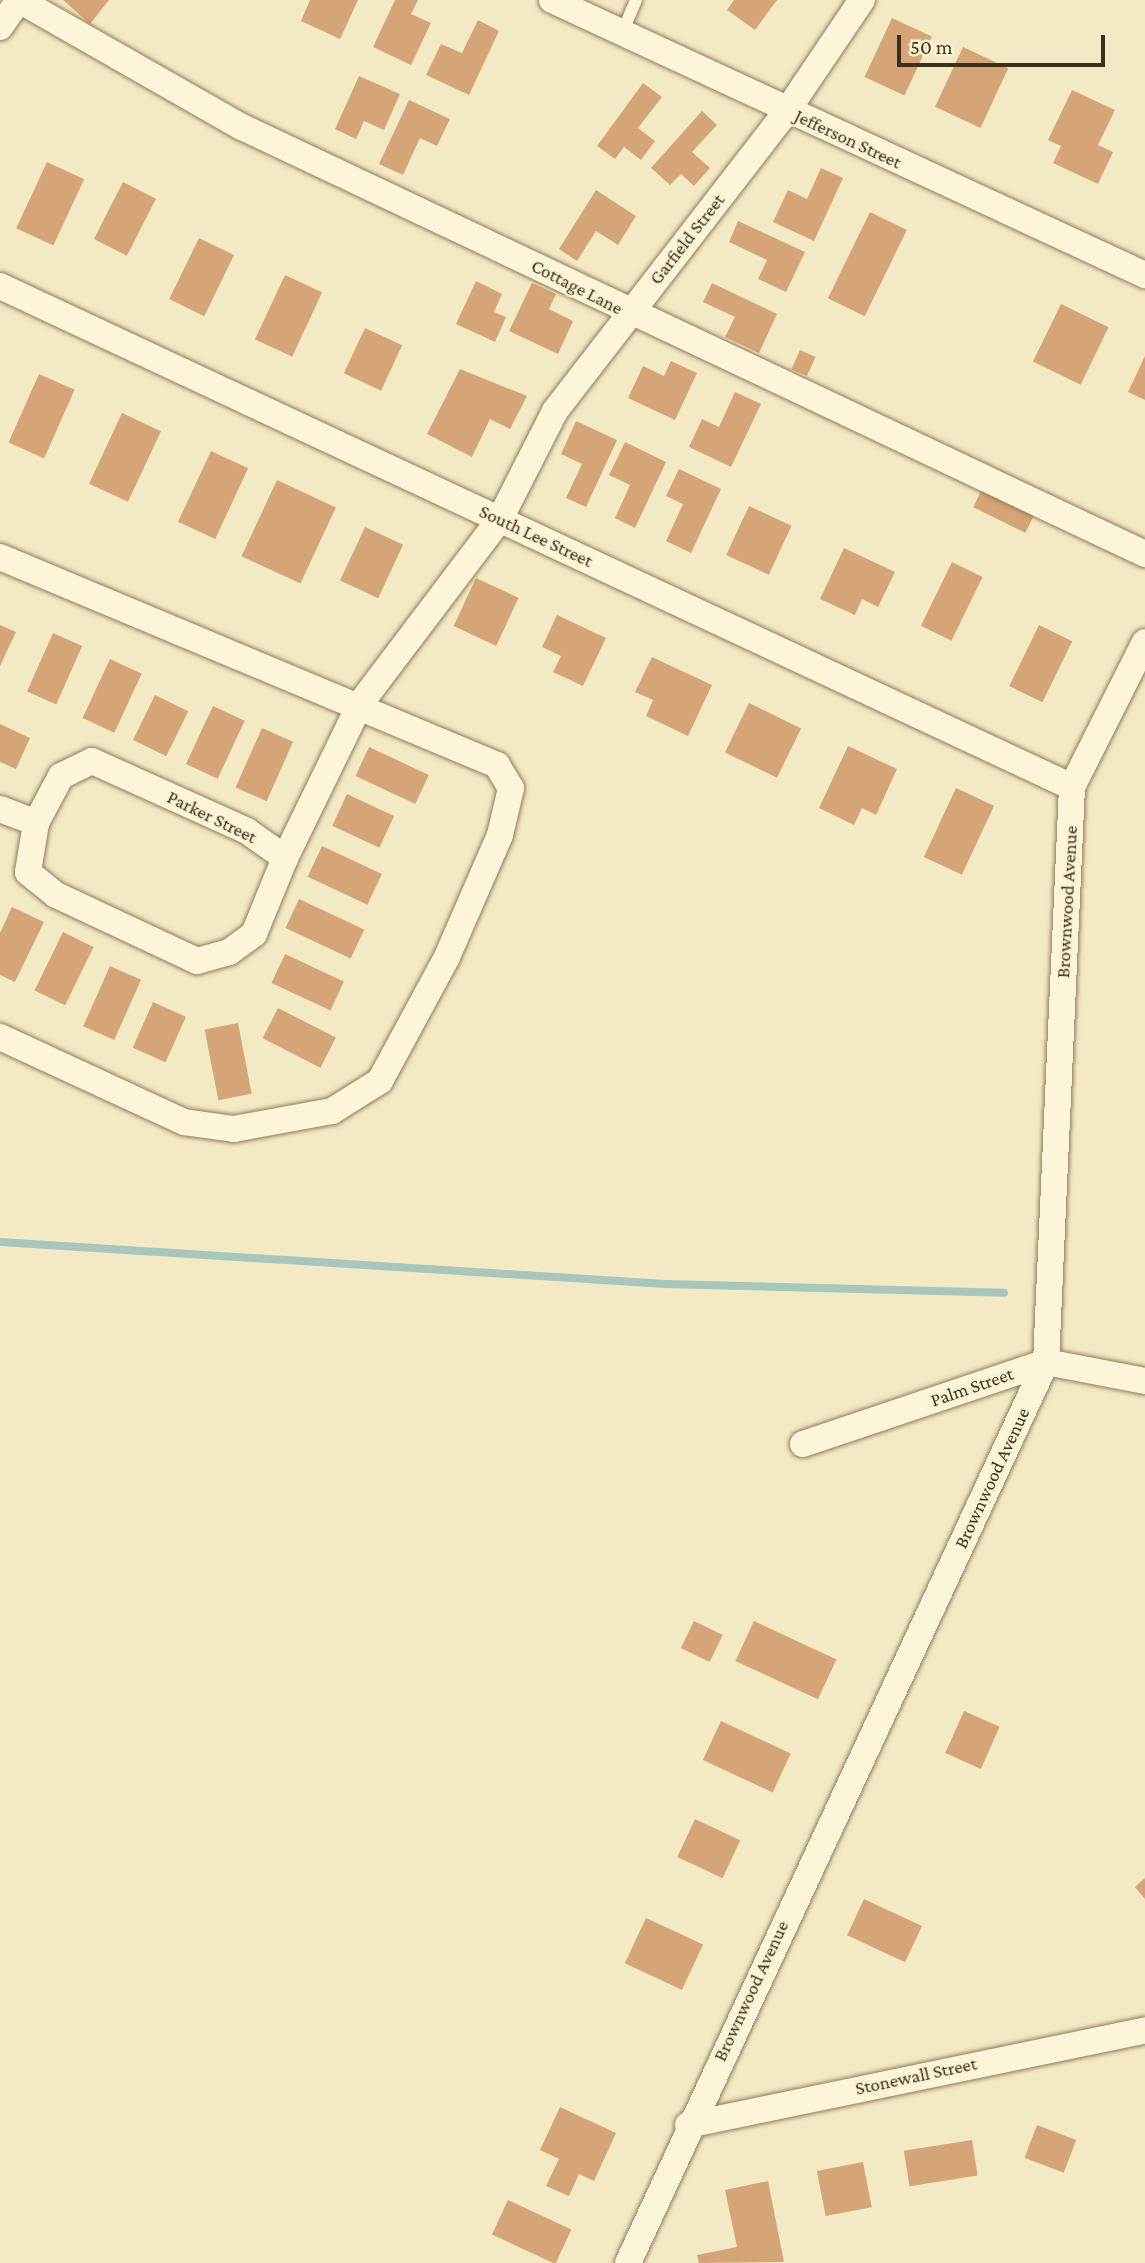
<!DOCTYPE html>
<style>
body{margin:0}
#map{position:relative;width:1145px;height:2263px;overflow:hidden;background:#f3e9c4;font-family:"Crimson Pro",serif}
div>[style]{position:absolute}
[style*='--x']{left:calc(var(--x)*1px);top:calc(var(--y)*1px);width:calc(var(--w)*1px);rotate:calc(var(--a)*1deg)}
.stream>*{height:8px;margin:-4px;padding:0 4px;transform-origin:4px;border-radius:4px;background:#a6c6bf}
.building>*{inset:0;background:#d6a576;transform-origin:0 0}
.roads{filter:drop-shadow(0 0 2px #917a58) drop-shadow(0 0 2px #917a58)}
.lane>*{height:12px;margin:-6px;padding:0 6px;transform-origin:6px;border-radius:6px;background:#fdf5d9}
.street>*{height:26px;margin:-13px;padding:0 13px;transform-origin:13px;border-radius:13px;background:#fdf5d9}
span{translate:-50% -50%;white-space:nowrap;text-align:center;line-height:1.15;-webkit-text-stroke:5px #faf2d5;paint-order:stroke}
.street-label{font-size:19px;color:#3f301d}
.scale{position:absolute;left:897px;top:35px;width:208px;height:32px;box-sizing:border-box;border:4px solid #3f301d;border-top:0;padding-left:9px;font-size:21px;line-height:24px;white-space:nowrap;color:#3f301d;-webkit-text-stroke:5px #faf2d5;paint-order:stroke}
</style>
<div id="map">
<div class="stream">
<div style="--x:0;--y:1242;--w:667;--a:3.61"></div>
<div style="--x:666;--y:1284;--w:338;--a:1.5"></div>
</div>
<div class="building">
<div style="clip-path:polygon(63px 0,109px 0,90px 24px)"></div>
<div style="clip-path:polygon(310px 0,358px 0,340px 39px,301px 21px)"></div>
<div style="clip-path:polygon(395px 0,418px 0,411px 14px,431px 23px,411px 65px,373px 47px)"></div>
<div style="clip-path:polygon(734px 0,777px 0,755px 30px,727px 10px)"></div>
<div style="left:892px;top:18px;width:44px;height:65px;rotate:25deg"></div>
<div style="clip-path:polygon(478px 20px,499px 31px,469px 95px,426px 75px,441px 44px,462px 53px)"></div>
<div style="left:963px;top:47px;width:50px;height:66px;rotate:25deg"></div>
<div style="clip-path:polygon(359px 76px,400px 94px,384px 130px,364px 121px,356px 139px,335px 129px)"></div>
<div style="clip-path:polygon(643px 83px,662px 97px,638px 128px,655px 141px,641px 160px,624px 147px,615px 159px,597px 146px)"></div>
<div style="clip-path:polygon(1072px 90px,1115px 110px,1098px 145px,1113px 152px,1098px 184px,1053px 163px,1061px 146px,1048px 140px)"></div>
<div style="clip-path:polygon(409px 100px,450px 119px,437px 146px,420px 138px,403px 175px,379px 164px)"></div>
<div style="clip-path:polygon(702px 111px,717px 125px,692px 152px,710px 168px,694px 186px,681px 174px,670px 185px,651px 168px)"></div>
<div style="left:47px;top:162px;width:41px;height:73px;rotate:25deg"></div>
<div style="clip-path:polygon(821px 168px,843px 178px,814px 241px,773px 222px,788px 190px,807px 199px)"></div>
<div style="left:123px;top:182px;width:37px;height:64px;rotate:27deg"></div>
<div style="clip-path:polygon(596px 190px,636px 216px,618px 245px,596px 231px,577px 261px,559px 249px)"></div>
<div style="left:870px;top:212px;width:41px;height:96px;rotate:26deg"></div>
<div style="clip-path:polygon(738px 221px,805px 252px,786px 292px,758px 279px,767px 260px,729px 242px)"></div>
<div style="left:199px;top:238px;width:39px;height:68px;rotate:26deg"></div>
<div style="left:285px;top:275px;width:41px;height:71px;rotate:25deg"></div>
<div style="clip-path:polygon(476px 281px,502px 294px,494px 312px,506px 317px,495px 342px,456px 324px)"></div>
<div style="clip-path:polygon(532px 283px,556px 294px,549px 309px,573px 321px,558px 354px,509px 331px)"></div>
<div style="clip-path:polygon(712px 283px,777px 314px,759px 353px,725px 337px,735px 317px,703px 302px)"></div>
<div style="left:1061px;top:304px;width:53px;height:64px;rotate:26deg"></div>
<div style="left:365px;top:328px;width:41px;height:50px;rotate:25deg"></div>
<div style="left:800px;top:350px;width:17px;height:21px;rotate:24deg"></div>
<div style="clip-path:polygon(1145px 356px,1145px 400px,1128px 392px)"></div>
<div style="clip-path:polygon(671px 361px,697px 373px,675px 420px,628px 398px,643px 366px,664px 376px)"></div>
<div style="clip-path:polygon(460px 369px,527px 396px,510px 429px,490px 419px,472px 457px,427px 434px)"></div>
<div style="left:39px;top:374px;width:39px;height:75px;rotate:24deg"></div>
<div style="clip-path:polygon(735px 392px,761px 404px,731px 467px,689px 447px,702px 419px,719px 427px)"></div>
<div style="left:122px;top:413px;width:43px;height:78px;rotate:25deg"></div>
<div style="clip-path:polygon(576px 421px,617px 440px,586px 507px,566px 498px,582px 464px,561px 454px)"></div>
<div style="clip-path:polygon(625px 442px,666px 462px,635px 528px,615px 518px,630px 485px,609px 475px)"></div>
<div style="left:211px;top:451px;width:41px;height:78px;rotate:25deg"></div>
<div style="clip-path:polygon(679px 469px,721px 489px,691px 553px,666px 541px,683px 504px,666px 496px)"></div>
<div style="left:277px;top:480px;width:65px;height:84px;rotate:25deg"></div>
<div style="left:985px;top:483px;width:58px;height:27px;rotate:26deg"></div>
<div style="left:749px;top:506px;width:47px;height:54px;rotate:25deg"></div>
<div style="left:365px;top:527px;width:42px;height:59px;rotate:25deg"></div>
<div style="clip-path:polygon(844px 548px,895px 572px,878px 607px,862px 599px,855px 615px,820px 599px)"></div>
<div style="left:952px;top:562px;width:34px;height:71px;rotate:26deg"></div>
<div style="left:476px;top:578px;width:47px;height:53px;rotate:25deg"></div>
<div style="clip-path:polygon(557px 615px,606px 638px,583px 686px,553px 672px,561px 656px,542px 647px)"></div>
<div style="clip-path:polygon(0 625px,16px 632px,0 666px)"></div>
<div style="left:1039px;top:625px;width:37px;height:68px;rotate:26deg"></div>
<div style="left:53px;top:633px;width:32px;height:64px;rotate:24deg"></div>
<div style="clip-path:polygon(652px 657px,712px 685px,688px 736px,646px 716px,653px 700px,635px 692px)"></div>
<div style="left:110px;top:659px;width:35px;height:65px;rotate:25deg"></div>
<div style="left:155px;top:695px;width:37px;height:50px;rotate:26deg"></div>
<div style="left:749px;top:703px;width:58px;height:55px;rotate:26deg"></div>
<div style="left:213px;top:706px;width:35px;height:64px;rotate:25deg"></div>
<div style="clip-path:polygon(0 724px,30px 738px,16px 769px,0 762px)"></div>
<div style="left:262px;top:728px;width:34px;height:65px;rotate:24deg"></div>
<div style="clip-path:polygon(848px 746px,897px 769px,876px 815px,862px 808px,854px 825px,819px 808px)"></div>
<div style="left:369px;top:747px;width:66px;height:32px;rotate:25deg"></div>
<div style="left:956px;top:788px;width:42px;height:76px;rotate:25deg"></div>
<div style="left:347px;top:794px;width:52px;height:35px;rotate:25deg"></div>
<div style="left:322px;top:846px;width:66px;height:34px;rotate:25deg"></div>
<div style="left:299px;top:899px;width:72px;height:32px;rotate:25deg"></div>
<div style="clip-path:polygon(12px 907px,44px 922px,15px 982px,0 975px,0 933px)"></div>
<div style="left:63px;top:932px;width:34px;height:65px;rotate:26deg"></div>
<div style="left:285px;top:954px;width:65px;height:32px;rotate:25deg"></div>
<div style="left:110px;top:966px;width:34px;height:66px;rotate:24deg"></div>
<div style="left:153px;top:1002px;width:36px;height:50px;rotate:24deg"></div>
<div style="left:278px;top:1008px;width:65px;height:34px;rotate:27deg"></div>
<div style="left:238px;top:1023px;width:72px;height:34px;rotate:79deg"></div>
<div style="left:694px;top:1621px;width:32px;height:30px;rotate:26deg"></div>
<div style="left:754px;top:1621px;width:91px;height:44px;rotate:25deg"></div>
<div style="left:964px;top:1711px;width:39px;height:46px;rotate:24deg"></div>
<div style="left:721px;top:1721px;width:77px;height:43px;rotate:25deg"></div>
<div style="left:695px;top:1819px;width:50px;height:42px;rotate:25deg"></div>
<div style="clip-path:polygon(1145px 1878px,1145px 1899px,1135px 1887px)"></div>
<div style="left:864px;top:1899px;width:64px;height:40px;rotate:25deg"></div>
<div style="left:646px;top:1918px;width:63px;height:50px;rotate:25deg"></div>
<div style="clip-path:polygon(560px 2107px,616px 2133px,594px 2181px,579px 2174px,569px 2196px,546px 2186px,559px 2159px,540px 2150px)"></div>
<div style="left:1037px;top:2125px;width:42px;height:35px;rotate:21deg"></div>
<div style="left:972px;top:2140px;width:36px;height:69px;rotate:81deg"></div>
<div style="left:863px;top:2162px;width:46px;height:47px;rotate:79deg"></div>
<div style="clip-path:polygon(768px 2181px,784px 2262px,699px 2263px,697px 2255px,737px 2247px,725px 2190px)"></div>
<div style="left:508px;top:2200px;width:70px;height:38px;rotate:25deg"></div>
</div>
<div class="roads">
<div class="lane">
<div style="--x:622;--y:33;--w:36;--a:-67"></div>
</div>
<div class="street">
<div style="--x:19;--y:0;--w:257;--a:29.7"></div>
<div style="--x:242;--y:127;--w:999;--a:25.31"></div>
<div style="--x:552;--y:0;--w:654;--a:24.88"></div>
<div style="--x:0;--y:27;--w:33;--a:-55"></div>
<div style="--x:0;--y:286;--w:1183;--a:25.05"></div>
<div style="--x:0;--y:557;--w:539;--a:22.71"></div>
<div style="--x:497;--y:765;--w:27;--a:59"></div>
<div style="--x:511;--y:788;--w:48;--a:103.2"></div>
<div style="--x:500;--y:835;--w:133;--a:113.5"></div>
<div style="--x:447;--y:957;--w:141;--a:118.4"></div>
<div style="--x:380;--y:1081;--w:57;--a:148"></div>
<div style="--x:332;--y:1111;--w:100;--a:169.6"></div>
<div style="--x:234;--y:1129;--w:50;--a:-172"></div>
<div style="--x:184;--y:1122;--w:203;--a:-155.2"></div>
<div style="--x:92;--y:761;--w:170;--a:24.3"></div>
<div style="--x:247;--y:831;--w:47;--a:35.4"></div>
<div style="--x:285;--y:858;--w:82;--a:112.2"></div>
<div style="--x:254;--y:934;--w:31;--a:144"></div>
<div style="--x:229;--y:952;--w:33;--a:164"></div>
<div style="--x:197;--y:961;--w:156;--a:-154.9"></div>
<div style="--x:56;--y:895;--w:36;--a:-141"></div>
<div style="--x:28;--y:872;--w:50;--a:-80.7"></div>
<div style="--x:36;--y:823;--w:53;--a:-62"></div>
<div style="--x:61;--y:776;--w:34;--a:-26"></div>
<div style="--x:0;--y:809;--w:39;--a:21"></div>
<div style="--x:285;--y:858;--w:171;--a:-64"></div>
<div style="--x:360;--y:704;--w:232;--a:-52.9"></div>
<div style="--x:500;--y:519;--w:121;--a:-63"></div>
<div style="--x:555;--y:411;--w:379;--a:-52.3"></div>
<div style="--x:787;--y:111;--w:134;--a:-56"></div>
<div style="--x:803;--y:1444;--w:256;--a:-18.6"></div>
<div style="--x:1046;--y:1362;--w:101;--a:10.9"></div>
<div style="--x:688;--y:2125;--w:467;--a:-11.7"></div>
<div style="--x:628;--y:2263;--w:993;--a:-65.11"></div>
<div style="--x:1046;--y:1362;--w:576;--a:-87.41"></div>
<div style="--x:1072;--y:787;--w:162;--a:-63.3"></div>
</div>
</div>
<div class="street-label">
<span style="left:848px;top:139px;rotate:25deg">Jefferson Street</span>
<span style="left:687px;top:239px;rotate:-52deg">Garfield Street</span>
<span style="left:577px;top:287px;rotate:27deg">Cottage Lane</span>
<span style="left:536px;top:536px;rotate:25deg">South Lee Street</span>
<span style="left:212px;top:817px;rotate:26deg">Parker Street</span>
<span style="left:1067px;top:902px;rotate:-87deg">Brownwood Avenue</span>
<span style="left:972px;top:1387px;rotate:-19deg">Palm Street</span>
<span style="left:992px;top:1478px;rotate:-65deg">Brownwood Avenue</span>
<span style="left:751px;top:1991px;rotate:-65deg">Brownwood Avenue</span>
<span style="left:916px;top:2076px;rotate:-12deg">Stonewall Street</span>
</div>
<div class="scale">50 m</div>
</div>
